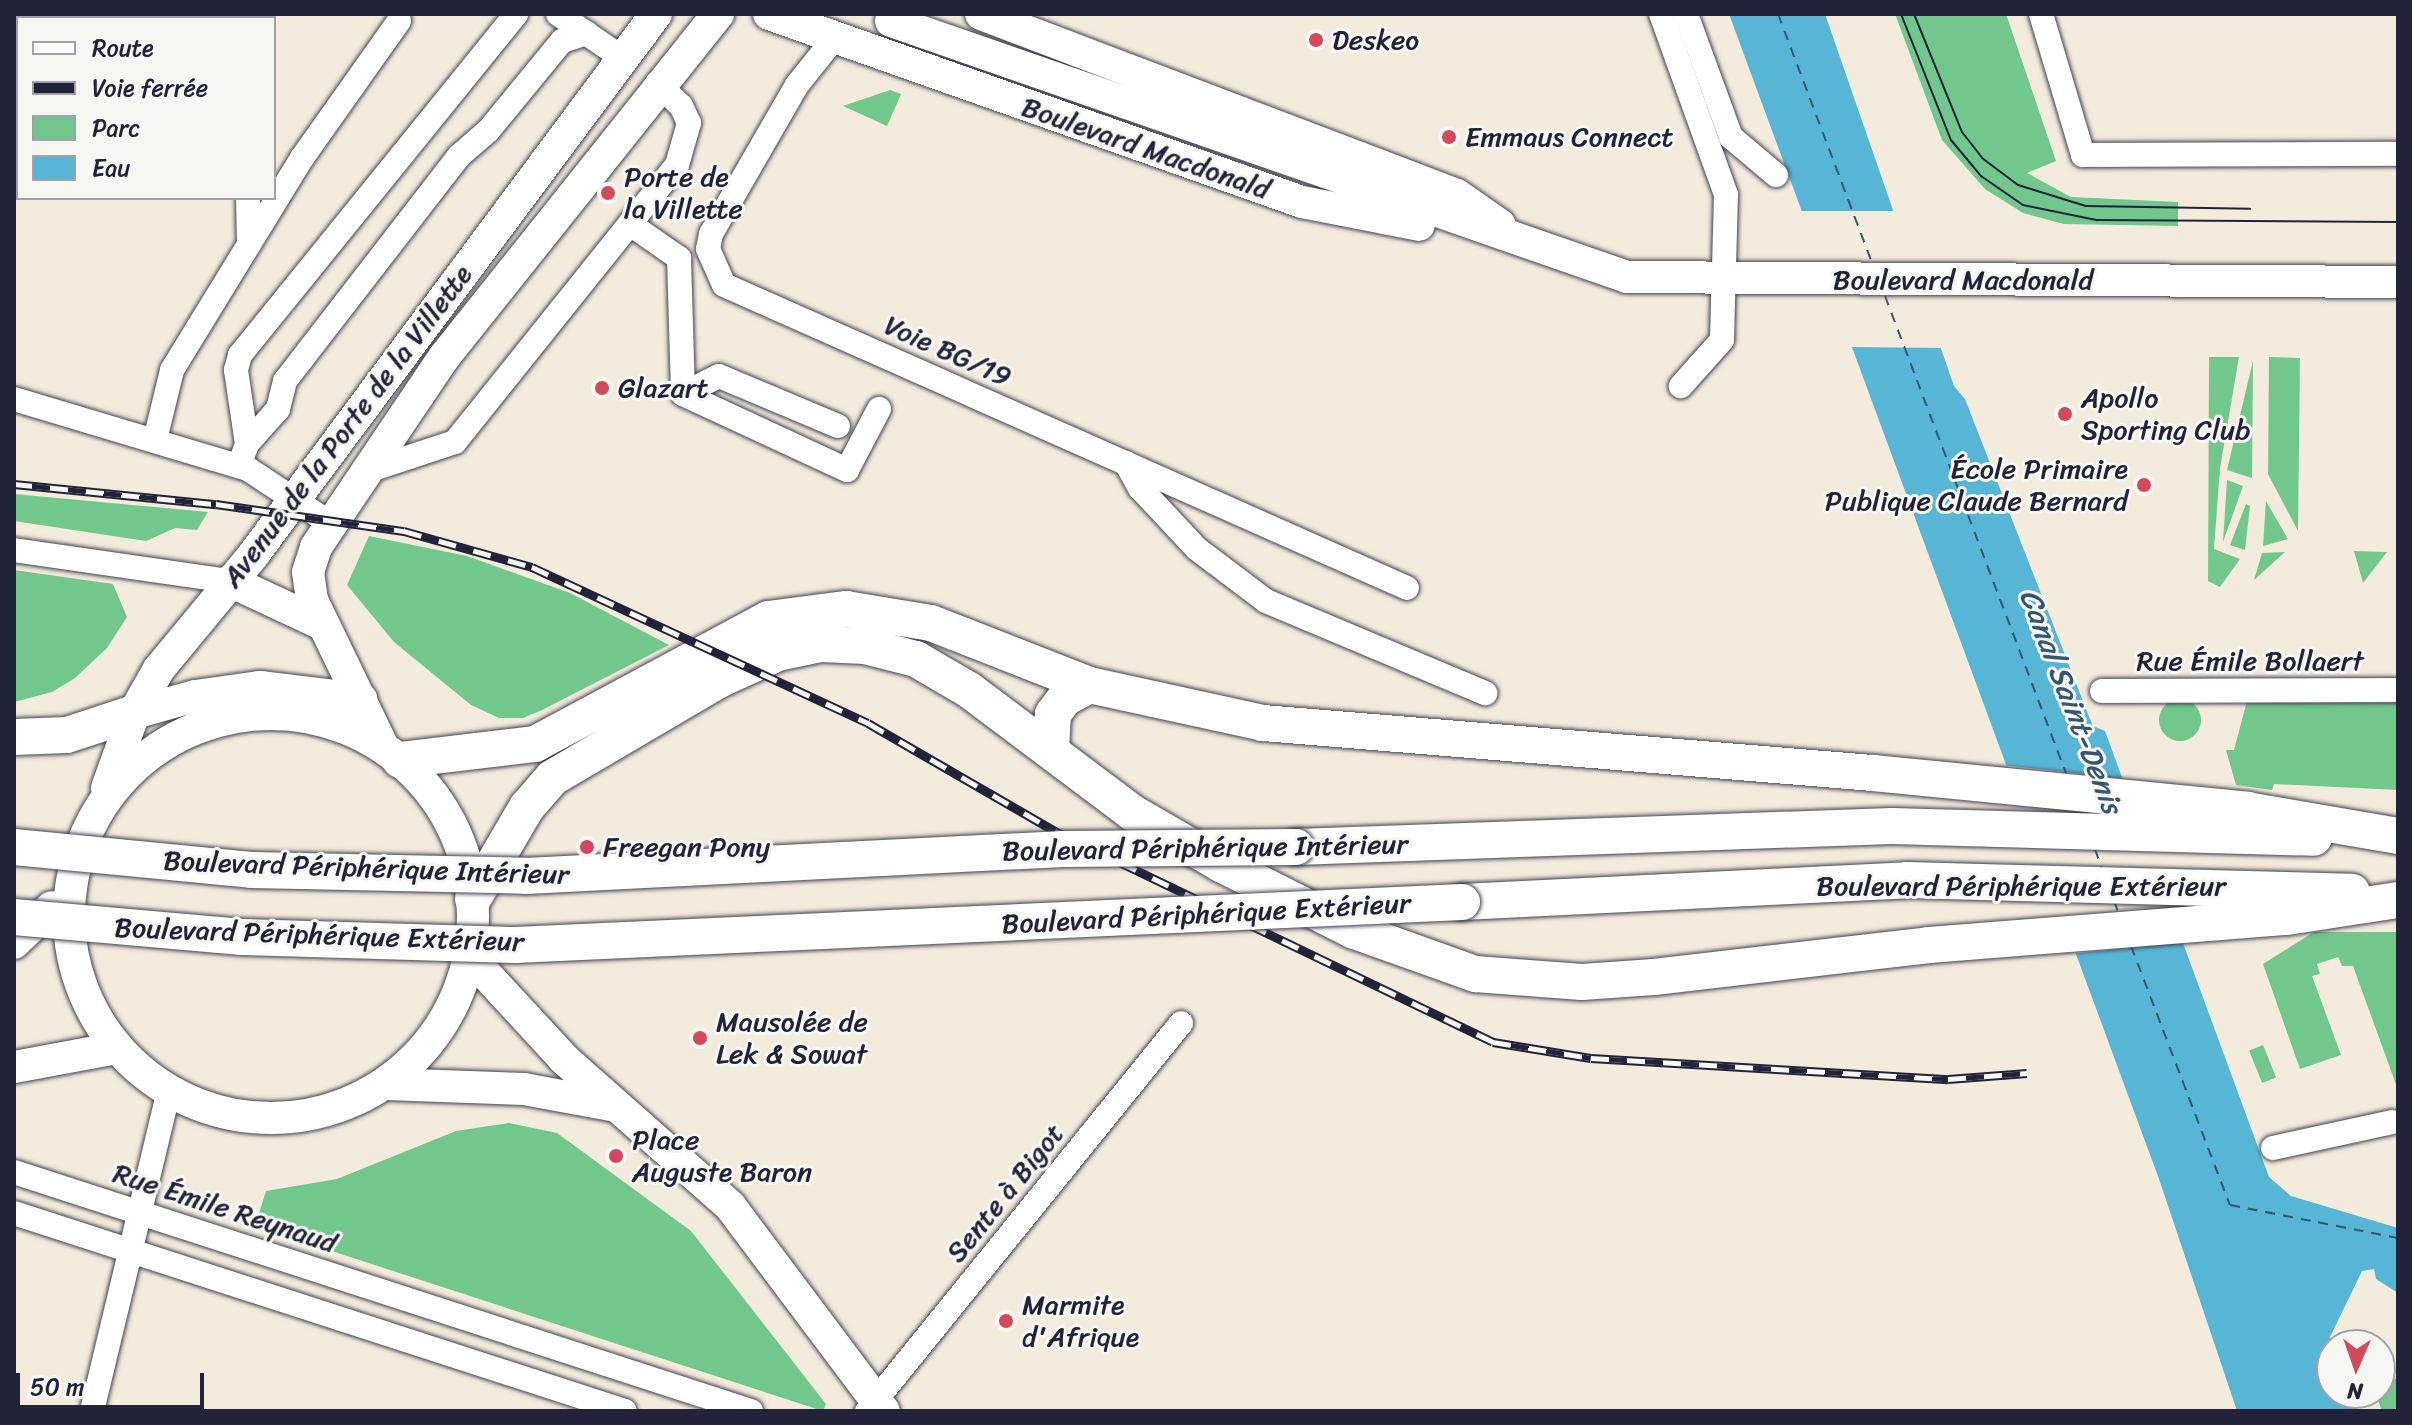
<!DOCTYPE html>
<meta charset="utf-8">
<style>
body{margin:0}
#map{position:relative;width:2412px;height:1425px;overflow:hidden;background:#f3ebdb;font-family:Sriracha,sans-serif}
div>[style]{position:absolute}
[style*='--x']{left:calc(var(--x)*1px);top:calc(var(--y)*1px);width:calc(var(--w)*1px);rotate:calc(var(--a)*1deg)}
.green>*{inset:0;background:#72c78c;transform-origin:0 0}
.round{border-radius:50%}
.water>*{inset:0;background:#57b6d6}
.pier>*{inset:0;background:#f3ebdb}
.ferry>*{height:2px;margin-top:-1px;transform-origin:0;background:repeating-linear-gradient(90deg,#355671 0 10px,transparent 0 18px)}
.roads{filter:drop-shadow(0 0 2px #414053) drop-shadow(0 0 2px #414053)}
.minor>*{height:24px;margin:-12px;padding:0 12px;transform-origin:12px;border-radius:12px;background:#fff}
.major>*{height:32px;margin:-16px;padding:0 16px;transform-origin:16px;border-radius:16px;background:#fff}
.major>.ring{margin:-16px;padding:0;box-sizing:content-box;background:none;border:32px solid #fff;border-radius:50%}
.highway>*{height:36px;margin:-18px;padding:0 18px;transform-origin:18px;border-radius:18px;background:#fff}
.tram>*{height:2px;margin:-1px;padding:0 1px;transform-origin:1px;border-radius:1px;background:#22223b}
.rail>*{height:9px;margin-top:-4.5px;transform-origin:0;background:repeating-linear-gradient(90deg,#f6f6f2 0 18px,#22223b 0 36px);box-sizing:border-box;border-block:2px solid #22223b}
.bridges{filter:drop-shadow(0 0 2px #414053) drop-shadow(0 0 2px #414053)}
.highway-bridge>*{height:36px;margin:-18px;padding:0 18px;transform-origin:18px;border-radius:18px;background:#fff}
.dots>*{width:22px;height:22px;translate:-50% -50%;box-sizing:border-box;border:4px solid #f6f6f2;border-radius:50%}
span{translate:-50% -50%;white-space:nowrap;text-align:center;line-height:1.15;-webkit-text-stroke:6px #f6f6f2;paint-order:stroke}
.poi-label{font-size:28px;color:#22223b}
.left{translate:0 -50%;text-align:left}
.right{translate:-100% -50%;text-align:right}
.street-label{font-size:28px;color:#22223b}
.water-label{font-size:30px;color:#355671;font-style:italic}
.frame{position:absolute;inset:0;border:16px solid #22223b;pointer-events:none}
.legend{position:absolute;left:16px;top:16px;width:260px;height:184px;box-sizing:border-box;background:#f6f6f2;border:2px solid #a1a1a9;margin:0;padding:10px 14px;list-style:none;font-size:24px;color:#22223b}
.legend li{display:flex;align-items:center;gap:16px;height:40px}
.legend b{width:40px;border:2px solid #a1a1a9}
.north{position:absolute;left:2316px;top:1329px;width:80px;height:80px;box-sizing:border-box;background:#f6f6f2;border:2px solid #a1a1a9;border-radius:50%;rotate:182deg;font-size:22px;font-weight:700;line-height:32px;text-align:center;color:#22223b}
.north::after{content:'';display:block;margin:auto;width:28px;height:36px;background:#d1495b;clip-path:polygon(50% 0,100% 100%,50% 72%,0 100%)}
.scale{position:absolute;left:16px;top:1373px;width:188px;height:36px;box-sizing:border-box;border:4px solid #22223b;border-top:0;padding-left:10px;font-size:24px;line-height:28px;white-space:nowrap;color:#22223b;-webkit-text-stroke:6px #f6f6f2;paint-order:stroke}
</style>
<div id="map">
<div class="green">
<div style="clip-path:polygon(1895px 14px,2006px 14px,2056px 161px,2027px 173px,2071px 197px,2178px 202px,2178px 226px,2064px 224px,2023px 213px,1985px 189px,1942px 140px)"></div>
<div style="clip-path:polygon(890px 90px,901px 94px,887px 126px,843px 106px)"></div>
<div style="clip-path:polygon(2209px 357px,2239px 357px,2220px 468px,2214px 549px,2240px 559px,2220px 587px,2208px 581px)"></div>
<div style="clip-path:polygon(2269px 357px,2300px 358px,2298px 531px,2268px 474px)"></div>
<div style="clip-path:polygon(2253px 361px,2252px 478px,2227px 470px)"></div>
<div style="clip-path:polygon(2227px 480px,2243px 486px,2223px 542px)"></div>
<div style="clip-path:polygon(14px 494px,208px 512px,197px 530px,175px 528px,146px 541px,14px 521px)"></div>
<div style="clip-path:polygon(2266px 501px,2288px 539px,2263px 546px)"></div>
<div style="clip-path:polygon(2246px 504px,2250px 506px,2245px 550px,2230px 545px)"></div>
<div style="clip-path:polygon(369px 536px,467px 556px,570px 593px,669px 645px,542px 710px,523px 718px,499px 718px,471px 705px,394px 642px,347px 585px)"></div>
<div style="clip-path:polygon(2354px 551px,2387px 552px,2363px 583px)"></div>
<div style="clip-path:polygon(2285px 552px,2254px 580px,2262px 553px)"></div>
<div style="clip-path:polygon(14px 570px,113px 584px,127px 617px,107px 648px,75px 678px,52px 692px,14px 702px)"></div>
<div class="round" style="left:2159px;top:699px;width:42px;height:42px"></div>
<div style="clip-path:polygon(2247px 701px,2398px 702px,2398px 790px,2274px 784px,2272px 790px,2236px 785px,2226px 750px,2234px 750px)"></div>
<div style="clip-path:polygon(2314px 932px,2398px 932px,2398px 1090px,2353px 966px,2342px 966px,2338px 957px,2317px 964px,2320px 974px,2312px 976px,2341px 1055px,2300px 1069px,2263px 964px)"></div>
<div style="left:2263px;top:1045px;width:35px;height:15px;rotate:68deg"></div>
<div style="clip-path:polygon(509px 1123px,557px 1133px,691px 1231px,826px 1404px,823px 1411px,255px 1226px,266px 1191px,337px 1179px,456px 1131px)"></div>
<div style="clip-path:polygon(2398px 1378px,2398px 1411px,2382px 1411px,2375px 1393px,2380px 1393px,2380px 1384px)"></div>
</div>
<div class="water">
<div style="clip-path:polygon(1729px 14px,1825px 14px,1954px 386px,1965px 399px,2088px 714px,2093px 726px,2105px 731px,2269px 1177px,2291px 1196px,2398px 1228px,2398px 1293px,2376px 1279px,2374px 1269px,2362px 1271px,2330px 1337px,2332px 1393px,2351px 1393px,2357px 1411px,2237px 1411px,2159px 1179px)"></div>
</div>
<div class="pier">
<div style="clip-path:polygon(1798px 211px,1898px 211px,1945px 348px,1848px 347px)"></div>
<div style="clip-path:polygon(2002px 765px,2127px 779px,2187px 942px,2070px 954px)"></div>
</div>
<div class="ferry">
<div style="--x:1778;--y:14;--w:266;--a:69.3"></div>
<div style="--x:1885;--y:296;--w:513;--a:69.23"></div>
<div style="--x:2095;--y:849;--w:21;--a:71"></div>
<div style="--x:2114;--y:901;--w:14;--a:69"></div>
<div style="--x:2131;--y:946;--w:277;--a:69.1"></div>
<div style="--x:2230;--y:1205;--w:171;--a:11.1"></div>
</div>
<div class="roads">
<div class="minor">
<div style="--x:558;--y:14;--w:80;--a:34.3"></div>
<div style="--x:1661;--y:14;--w:192;--a:70.2"></div>
<div style="--x:1726;--y:195;--w:145;--a:91.6"></div>
<div style="--x:1722;--y:340;--w:62;--a:131.7"></div>
<div style="--x:1686;--y:14;--w:131;--a:69.9"></div>
<div style="--x:1731;--y:137;--w:59;--a:40.2"></div>
<div style="--x:2041;--y:14;--w:147;--a:73.4"></div>
<div style="--x:2083;--y:155;--w:315;--a:-0.2"></div>
<div style="--x:833;--y:40;--w:58;--a:128.7"></div>
<div style="--x:797;--y:85;--w:172;--a:120"></div>
<div style="--x:711;--y:234;--w:15;--a:101"></div>
<div style="--x:708;--y:249;--w:39;--a:66"></div>
<div style="--x:724;--y:285;--w:747;--a:23.92"></div>
<div style="--x:248;--y:198;--w:46;--a:88.8"></div>
<div style="--x:630;--y:224;--w:60;--a:34.8"></div>
<div style="--x:679;--y:258;--w:136;--a:88.3"></div>
<div style="--x:683;--y:394;--w:181;--a:24.9"></div>
<div style="--x:847;--y:470;--w:69;--a:-62.3"></div>
<div style="--x:683;--y:394;--w:40;--a:-26.6"></div>
<div style="--x:719;--y:376;--w:129;--a:22.8"></div>
<div style="--x:14;--y:399;--w:244;--a:16.7"></div>
<div style="--x:248;--y:469;--w:100;--a:33.5"></div>
<div style="--x:155;--y:440;--w:72;--a:-76.3"></div>
<div style="--x:172;--y:370;--w:249;--a:-58.5"></div>
<div style="--x:302;--y:158;--w:168;--a:-54.7"></div>
<div style="--x:247;--y:444;--w:47;--a:-48.5"></div>
<div style="--x:278;--y:409;--w:29;--a:-76"></div>
<div style="--x:285;--y:381;--w:284;--a:-52.3"></div>
<div style="--x:459;--y:156;--w:38;--a:-41"></div>
<div style="--x:488;--y:131;--w:117;--a:-50.6"></div>
<div style="--x:562;--y:41;--w:26;--a:-18"></div>
<div style="--x:1126;--y:463;--w:29;--a:61"></div>
<div style="--x:1140;--y:488;--w:83;--a:46.9"></div>
<div style="--x:1197;--y:549;--w:86;--a:37"></div>
<div style="--x:1266;--y:601;--w:238;--a:22.8"></div>
<div style="--x:239;--y:466;--w:23;--a:-70"></div>
<div style="--x:247;--y:444;--w:75;--a:-98.5"></div>
<div style="--x:236;--y:370;--w:16;--a:-75"></div>
<div style="--x:240;--y:355;--w:439;--a:-51"></div>
<div style="--x:370;--y:470;--w:89;--a:-18.2"></div>
<div style="--x:455;--y:442;--w:355;--a:-51.3"></div>
<div style="--x:677;--y:165;--w:44;--a:-74.1"></div>
<div style="--x:689;--y:123;--w:19;--a:-115"></div>
<div style="--x:681;--y:106;--w:33;--a:-136"></div>
<div style="--x:14;--y:550;--w:218;--a:8.2"></div>
<div style="--x:2102;--y:691;--w:296;--a:-0.2"></div>
<div style="--x:2273;--y:1148;--w:122;--a:-12.3"></div>
<div style="--x:14;--y:1172;--w:775;--a:17.97"></div>
<div style="--x:14;--y:1213;--w:642;--a:17.96"></div>
<div style="--x:92;--y:1411;--w:329;--a:-76.5"></div>
<div style="--x:867;--y:1411;--w:499;--a:-51"></div>
</div>
<div class="major">
<div style="--x:769;--y:14;--w:565;--a:19.43"></div>
<div style="--x:1302;--y:202;--w:119;--a:11.1"></div>
<div style="--x:981;--y:14;--w:509;--a:20.82"></div>
<div style="--x:1457;--y:195;--w:52;--a:34.9"></div>
<div style="--x:891;--y:21;--w:779;--a:19.18"></div>
<div style="--x:1627;--y:277;--w:771;--a:0.37"></div>
<div style="--x:230;--y:581;--w:102;--a:25.1"></div>
<div style="--x:134;--y:713;--w:63;--a:-15.6"></div>
<div style="--x:195;--y:696;--w:66;--a:-7.9"></div>
<div style="--x:260;--y:687;--w:102;--a:6.8"></div>
<div class="ring" style="left:69px;top:714px;width:372px;height:372px"></div>
<div style="--x:383;--y:747;--w:163;--a:-115.8"></div>
<div style="--x:312;--y:600;--w:28;--a:-98"></div>
<div style="--x:308;--y:572;--w:26;--a:-72"></div>
<div style="--x:316;--y:547;--w:230;--a:-56"></div>
<div style="--x:445;--y:356;--w:438;--a:-51.4"></div>
<div style="--x:107;--y:788;--w:80;--a:-70.2"></div>
<div style="--x:134;--y:713;--w:51;--a:-60.4"></div>
<div style="--x:159;--y:669;--w:149;--a:-50.4"></div>
<div style="--x:254;--y:554;--w:673;--a:-53.33"></div>
<div style="--x:14;--y:943;--w:52;--a:-43.5"></div>
<div style="--x:470;--y:957;--w:139;--a:47.3"></div>
<div style="--x:564;--y:1059;--w:222;--a:41.5"></div>
<div style="--x:730;--y:1206;--w:256;--a:53.1"></div>
<div style="--x:14;--y:1067;--w:105;--a:-10.5"></div>
<div style="--x:386;--y:1084;--w:138;--a:2.1"></div>
<div style="--x:524;--y:1089;--w:94;--a:10.5"></div>
</div>
<div class="highway">
<div style="--x:14;--y:737;--w:53;--a:-2.2"></div>
<div style="--x:67;--y:735;--w:71;--a:-18.2"></div>
<div style="--x:1051;--y:751;--w:37;--a:-87"></div>
<div style="--x:1053;--y:714;--w:20;--a:-53"></div>
<div style="--x:1065;--y:698;--w:27;--a:-28"></div>
<div style="--x:400;--y:760;--w:136;--a:-6.8"></div>
<div style="--x:535;--y:744;--w:264;--a:-28.2"></div>
<div style="--x:768;--y:619;--w:79;--a:-7.3"></div>
<div style="--x:846;--y:609;--w:86;--a:9.4"></div>
<div style="--x:931;--y:623;--w:170;--a:21.4"></div>
<div style="--x:1089;--y:685;--w:178;--a:12.3"></div>
<div style="--x:1263;--y:723;--w:612;--a:4.69"></div>
<div style="--x:1873;--y:773;--w:376;--a:5.6"></div>
<div style="--x:2247;--y:810;--w:153;--a:9.8"></div>
<div style="--x:1296;--y:847;--w:596;--a:-2.02"></div>
<div style="--x:1892;--y:826;--w:422;--a:1.6"></div>
<div style="--x:473;--y:899;--w:107;--a:-59.6"></div>
<div style="--x:527;--y:807;--w:38;--a:-49"></div>
<div style="--x:552;--y:778;--w:194;--a:-30.4"></div>
<div style="--x:719;--y:680;--w:65;--a:-24.6"></div>
<div style="--x:778;--y:653;--w:44;--a:-11.8"></div>
<div style="--x:821;--y:644;--w:44;--a:2.6"></div>
<div style="--x:865;--y:646;--w:53;--a:14.3"></div>
<div style="--x:916;--y:659;--w:61;--a:30.3"></div>
<div style="--x:969;--y:690;--w:205;--a:36.9"></div>
<div style="--x:1133;--y:813;--w:102;--a:30.1"></div>
<div style="--x:1221;--y:864;--w:147;--a:26.7"></div>
<div style="--x:1352;--y:930;--w:131;--a:19.7"></div>
<div style="--x:1475;--y:974;--w:107;--a:4.3"></div>
<div style="--x:1582;--y:982;--w:72;--a:-4"></div>
<div style="--x:1654;--y:977;--w:277;--a:-6.6"></div>
<div style="--x:1929;--y:945;--w:359;--a:-4.5"></div>
<div style="--x:2287;--y:917;--w:112;--a:-8.7"></div>
<div style="--x:1462;--y:902;--w:446;--a:-2.8"></div>
<div style="--x:1907;--y:880;--w:445;--a:1.5"></div>
</div>
</div>
<div class="tram">
<div style="--x:1901;--y:14;--w:136;--a:68.4"></div>
<div style="--x:1951;--y:140;--w:47;--a:50.2"></div>
<div style="--x:1981;--y:176;--w:51;--a:34.6"></div>
<div style="--x:2023;--y:205;--w:76;--a:11.5"></div>
<div style="--x:2097;--y:220;--w:301;--a:0.4"></div>
<div style="--x:1914;--y:14;--w:127;--a:67.9"></div>
<div style="--x:1962;--y:132;--w:33;--a:52"></div>
<div style="--x:1982;--y:158;--w:45;--a:36.9"></div>
<div style="--x:2018;--y:185;--w:71;--a:17.2"></div>
<div style="--x:2086;--y:206;--w:164;--a:1"></div>
</div>
<div class="rail">
<div style="--x:14;--y:484;--w:203;--a:5.7"></div>
<div style="--x:216;--y:504;--w:190;--a:8.2"></div>
<div style="--x:404;--y:531;--w:133;--a:15.7"></div>
<div style="--x:532;--y:567;--w:370;--a:24.9"></div>
<div style="--x:868;--y:723;--w:216;--a:30"></div>
<div style="--x:1055;--y:831;--w:486;--a:25.7"></div>
<div style="--x:1493;--y:1042;--w:99;--a:9.3"></div>
<div style="--x:1591;--y:1058;--w:358;--a:3.4"></div>
<div style="--x:1948;--y:1079;--w:79;--a:-4.3"></div>
</div>
<div class="bridges">
<div class="highway-bridge">
<div style="--x:14;--y:847;--w:238;--a:5.5"></div>
<div style="--x:251;--y:870;--w:275;--a:1.2"></div>
<div style="--x:526;--y:876;--w:538;--a:-2.88"></div>
<div style="--x:1063;--y:849;--w:233;--a:-0.5"></div>
<div style="--x:14;--y:917;--w:229;--a:5"></div>
<div style="--x:242;--y:937;--w:273;--a:1.7"></div>
<div style="--x:515;--y:945;--w:948;--a:-2.6"></div>
</div>
</div>
<div class="dots">
<div style="left:1316px;top:40px;background:#d1495b"></div>
<div style="left:1449px;top:137px;background:#d1495b"></div>
<div style="left:608px;top:193px;background:#d1495b"></div>
<div style="left:602px;top:388px;background:#d1495b"></div>
<div style="left:2065px;top:414px;background:#d1495b"></div>
<div style="left:2144px;top:485px;background:#d1495b"></div>
<div style="left:587px;top:847px;background:#d1495b"></div>
<div style="left:700px;top:1038px;background:#d1495b"></div>
<div style="left:616px;top:1156px;background:#d1495b"></div>
<div style="left:1006px;top:1321px;background:#d1495b"></div>
</div>
<div class="poi-label">
<span class="left" style="left:1332px;top:40px">Deskeo</span>
<span class="left" style="left:1465px;top:137px">Emmaus Connect</span>
<span class="left" style="left:624px;top:193px">Porte de<br>la Villette</span>
<span class="left" style="left:618px;top:388px">Glazart</span>
<span class="left" style="left:2081px;top:414px">Apollo<br>Sporting Club</span>
<span class="right" style="left:2128px;top:485px">École Primaire<br>Publique Claude Bernard</span>
<span class="left" style="left:603px;top:847px">Freegan Pony</span>
<span class="left" style="left:716px;top:1038px">Mausolée de<br>Lek &amp; Sowat</span>
<span class="left" style="left:632px;top:1156px">Place<br>Auguste Baron</span>
<span class="left" style="left:1022px;top:1321px">Marmite<br>d'Afrique</span>
</div>
<div class="street-label">
<span style="left:1146px;top:148px;rotate:19deg">Boulevard Macdonald</span>
<span style="left:1963px;top:280px">Boulevard Macdonald</span>
<span style="left:948px;top:351px;rotate:24deg">Voie BG/19</span>
<span style="left:347px;top:426px;rotate:-53deg">Avenue de la Porte de la Villette</span>
<span style="left:2250px;top:661px">Rue Émile Bollaert</span>
<span style="left:1205px;top:848px;rotate:-1deg">Boulevard Périphérique Intérieur</span>
<span style="left:366px;top:868px;rotate:2deg">Boulevard Périphérique Intérieur</span>
<span style="left:2021px;top:886px">Boulevard Périphérique Extérieur</span>
<span style="left:1206px;top:914px;rotate:-3deg">Boulevard Périphérique Extérieur</span>
<span style="left:319px;top:935px;rotate:2deg">Boulevard Périphérique Extérieur</span>
<span style="left:1005px;top:1193px;rotate:-51deg">Sente à Bigot</span>
<span style="left:225px;top:1208px;rotate:18deg">Rue Émile Reynaud</span>
</div>
<div class="water-label">
<span style="left:2071px;top:701px;rotate:69deg">Canal Saint-Denis</span>
</div>
<div class="frame"></div>
<ul class="legend">
<li><b style="height:10px;background:#fff"></b>Route</li>
<li><b style="height:10px;background:#22223b"></b>Voie ferrée</li>
<li><b style="height:22px;background:#72c78c"></b>Parc</li>
<li><b style="height:22px;background:#57b6d6"></b>Eau</li>
</ul>
<div class="north">N</div>
<div class="scale">50 m</div>
</div>
